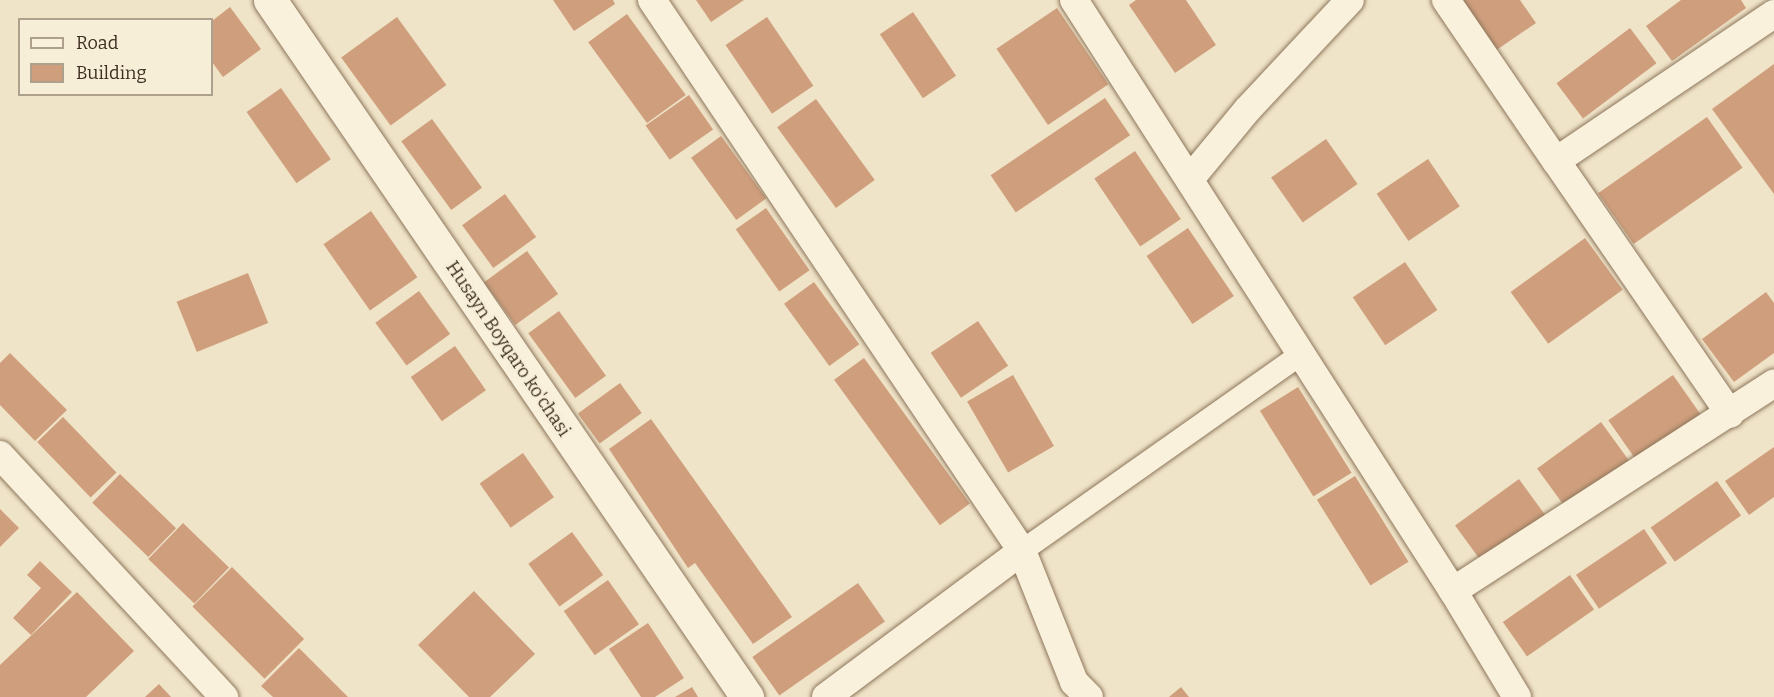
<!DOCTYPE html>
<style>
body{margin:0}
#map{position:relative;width:1774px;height:697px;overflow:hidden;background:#f0e4c8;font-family:Bitter,serif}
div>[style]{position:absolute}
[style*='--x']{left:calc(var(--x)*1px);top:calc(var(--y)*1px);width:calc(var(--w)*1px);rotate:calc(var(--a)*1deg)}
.building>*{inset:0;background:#cf9f7d;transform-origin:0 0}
.roads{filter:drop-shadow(0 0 2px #8d765c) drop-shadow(0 0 2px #8d765c)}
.pedestrian>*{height:22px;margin:-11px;padding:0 11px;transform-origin:11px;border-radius:11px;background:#faf1dc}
.minor>*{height:28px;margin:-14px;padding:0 14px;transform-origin:14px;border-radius:14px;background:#faf1dc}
.secondary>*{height:33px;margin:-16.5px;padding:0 16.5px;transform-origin:16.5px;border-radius:16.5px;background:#faf1dc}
span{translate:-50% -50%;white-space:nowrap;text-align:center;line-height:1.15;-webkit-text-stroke:5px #f7eed8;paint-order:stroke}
.street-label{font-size:18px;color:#3d2e20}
.legend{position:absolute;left:18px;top:18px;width:195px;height:78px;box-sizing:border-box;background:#f7eed8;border:2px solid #ada18e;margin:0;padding:8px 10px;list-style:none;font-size:18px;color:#3d2e20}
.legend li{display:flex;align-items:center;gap:12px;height:30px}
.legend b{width:30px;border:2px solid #ada18e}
</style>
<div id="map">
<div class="building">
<div style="clip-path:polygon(553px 0,613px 0,615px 4px,574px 31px)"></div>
<div style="clip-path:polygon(696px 0,744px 0,711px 22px)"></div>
<div style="clip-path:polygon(1136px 0,1186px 0,1216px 45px,1175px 73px,1129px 5px)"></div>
<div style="clip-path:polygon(1460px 0,1520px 0,1536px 23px,1495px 51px)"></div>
<div style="clip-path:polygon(1681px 0,1741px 0,1746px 8px,1672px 61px,1646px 26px)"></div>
<div style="clip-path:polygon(230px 7px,261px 49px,223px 77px,212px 62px,212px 21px)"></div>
<div style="left:1057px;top:8px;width:92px;height:73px;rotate:56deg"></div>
<div style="left:913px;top:12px;width:77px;height:40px;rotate:56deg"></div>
<div style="left:627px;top:14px;width:100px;height:48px;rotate:54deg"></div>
<div style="left:397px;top:17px;width:84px;height:69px;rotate:54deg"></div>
<div style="left:767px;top:17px;width:83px;height:50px;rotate:56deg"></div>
<div style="left:1630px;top:28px;width:44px;height:92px;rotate:53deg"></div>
<div style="clip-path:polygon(1774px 64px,1774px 194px,1712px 109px)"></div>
<div style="left:281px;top:88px;width:87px;height:42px;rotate:55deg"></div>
<div style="left:689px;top:95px;width:42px;height:53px;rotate:55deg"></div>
<div style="left:1105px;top:98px;width:45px;height:138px;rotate:56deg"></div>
<div style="left:816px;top:99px;width:100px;height:48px;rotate:54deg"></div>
<div style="left:1707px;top:117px;width:62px;height:133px;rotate:55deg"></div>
<div style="left:432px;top:119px;width:85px;height:38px;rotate:54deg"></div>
<div style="left:721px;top:136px;width:77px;height:37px;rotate:54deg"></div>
<div style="left:1326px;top:139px;width:55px;height:67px;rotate:55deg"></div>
<div style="left:1135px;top:151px;width:82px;height:49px;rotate:56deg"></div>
<div style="left:1428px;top:159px;width:57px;height:62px;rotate:56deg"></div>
<div style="left:505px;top:194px;width:53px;height:53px;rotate:54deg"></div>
<div style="left:766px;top:208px;width:76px;height:37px;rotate:55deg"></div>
<div style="left:371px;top:211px;width:81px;height:58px;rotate:55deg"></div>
<div style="left:1188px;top:228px;width:82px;height:50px;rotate:56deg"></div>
<div style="left:1585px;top:238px;width:64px;height:92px;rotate:54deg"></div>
<div style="left:527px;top:251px;width:53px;height:53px;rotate:54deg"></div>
<div style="left:1405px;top:262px;width:58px;height:63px;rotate:56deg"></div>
<div style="left:248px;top:273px;width:54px;height:77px;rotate:68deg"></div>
<div style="left:814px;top:282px;width:77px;height:37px;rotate:54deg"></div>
<div style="left:419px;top:291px;width:53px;height:54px;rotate:54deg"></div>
<div style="clip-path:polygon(1766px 292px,1774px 303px,1774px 353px,1734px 382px,1702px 339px)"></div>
<div style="left:559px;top:311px;width:80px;height:38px;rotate:54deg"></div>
<div style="left:978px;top:321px;width:54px;height:57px;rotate:56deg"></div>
<div style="left:455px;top:346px;width:54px;height:54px;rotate:55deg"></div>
<div style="clip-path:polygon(10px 353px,67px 410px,35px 441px,0 405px,0 363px)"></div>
<div style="left:864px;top:358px;width:180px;height:37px;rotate:54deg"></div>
<div style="left:1013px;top:375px;width:82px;height:53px;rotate:60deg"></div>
<div style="left:1673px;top:375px;width:55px;height:79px;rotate:55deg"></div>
<div style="left:620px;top:383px;width:37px;height:52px;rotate:54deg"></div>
<div style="left:1298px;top:387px;width:101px;height:45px;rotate:58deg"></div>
<div style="left:63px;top:417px;width:77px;height:36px;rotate:46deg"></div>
<div style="clip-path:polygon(651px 419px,792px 617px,753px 644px,695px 563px,688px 568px,609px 449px)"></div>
<div style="left:1601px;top:422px;width:54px;height:79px;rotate:54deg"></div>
<div style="clip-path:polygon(1774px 447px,1774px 497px,1749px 515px,1725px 481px)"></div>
<div style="left:523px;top:453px;width:54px;height:53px;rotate:55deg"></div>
<div style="left:120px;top:474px;width:78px;height:40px;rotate:44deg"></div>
<div style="left:1355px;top:476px;width:101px;height:45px;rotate:58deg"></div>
<div style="left:1519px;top:479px;width:54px;height:79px;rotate:54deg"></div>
<div style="left:1717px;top:481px;width:42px;height:81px;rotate:55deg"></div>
<div style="clip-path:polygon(0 509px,19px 528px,0 547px)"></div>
<div style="left:183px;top:523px;width:64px;height:50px;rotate:44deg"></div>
<div style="left:1644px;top:529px;width:41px;height:82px;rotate:56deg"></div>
<div style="left:572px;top:532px;width:53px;height:54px;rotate:54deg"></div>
<div style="clip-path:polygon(40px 561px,72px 592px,31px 635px,13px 618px,41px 588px,27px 575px)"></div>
<div style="left:232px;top:567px;width:102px;height:56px;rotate:45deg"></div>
<div style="left:1570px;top:575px;width:42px;height:82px;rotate:55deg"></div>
<div style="left:608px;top:580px;width:54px;height:54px;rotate:55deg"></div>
<div style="left:858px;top:583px;width:47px;height:129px;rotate:55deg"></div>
<div style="clip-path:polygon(474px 591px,535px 654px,490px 697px,469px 697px,418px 645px)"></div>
<div style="clip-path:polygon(77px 592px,134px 651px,86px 697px,0 697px,0 665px)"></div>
<div style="clip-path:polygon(648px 623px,684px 678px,655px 697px,641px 697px,609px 649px)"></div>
<div style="clip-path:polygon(299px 648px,348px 697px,273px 697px,261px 686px)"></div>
<div style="clip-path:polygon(159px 684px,171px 697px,145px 697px)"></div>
<div style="clip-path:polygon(692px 687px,698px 697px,675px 697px)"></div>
<div style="clip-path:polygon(1181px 687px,1189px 697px,1169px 697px)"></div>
</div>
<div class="roads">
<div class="pedestrian">
<div style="--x:1022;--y:551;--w:344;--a:-35.2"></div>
</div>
<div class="minor">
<div style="--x:652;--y:0;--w:664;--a:56.12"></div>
<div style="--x:1022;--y:551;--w:141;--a:68.3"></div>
<div style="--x:1074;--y:682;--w:21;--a:45"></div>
<div style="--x:1074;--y:0;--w:702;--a:57.33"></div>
<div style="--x:1446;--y:0;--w:195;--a:55.7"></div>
<div style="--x:1190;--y:179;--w:91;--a:-50.4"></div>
<div style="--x:1248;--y:109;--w:149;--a:-46.9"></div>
<div style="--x:1730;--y:414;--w:307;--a:-124.5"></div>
<div style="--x:1556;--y:161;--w:263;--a:-34"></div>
<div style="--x:0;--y:455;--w:330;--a:47.2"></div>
<div style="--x:826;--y:697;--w:244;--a:-36.7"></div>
<div style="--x:1517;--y:697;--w:124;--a:-121.1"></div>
<div style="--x:1453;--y:591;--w:382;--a:-32.9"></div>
</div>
<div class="secondary">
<div style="--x:270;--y:0;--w:845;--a:55.61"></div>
</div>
</div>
<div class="street-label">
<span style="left:508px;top:349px;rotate:56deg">Husayn Boyqaro ko'chasi</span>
</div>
<ul class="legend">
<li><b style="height:8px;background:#faf1dc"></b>Road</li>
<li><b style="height:16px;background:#cf9f7d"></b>Building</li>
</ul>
</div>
